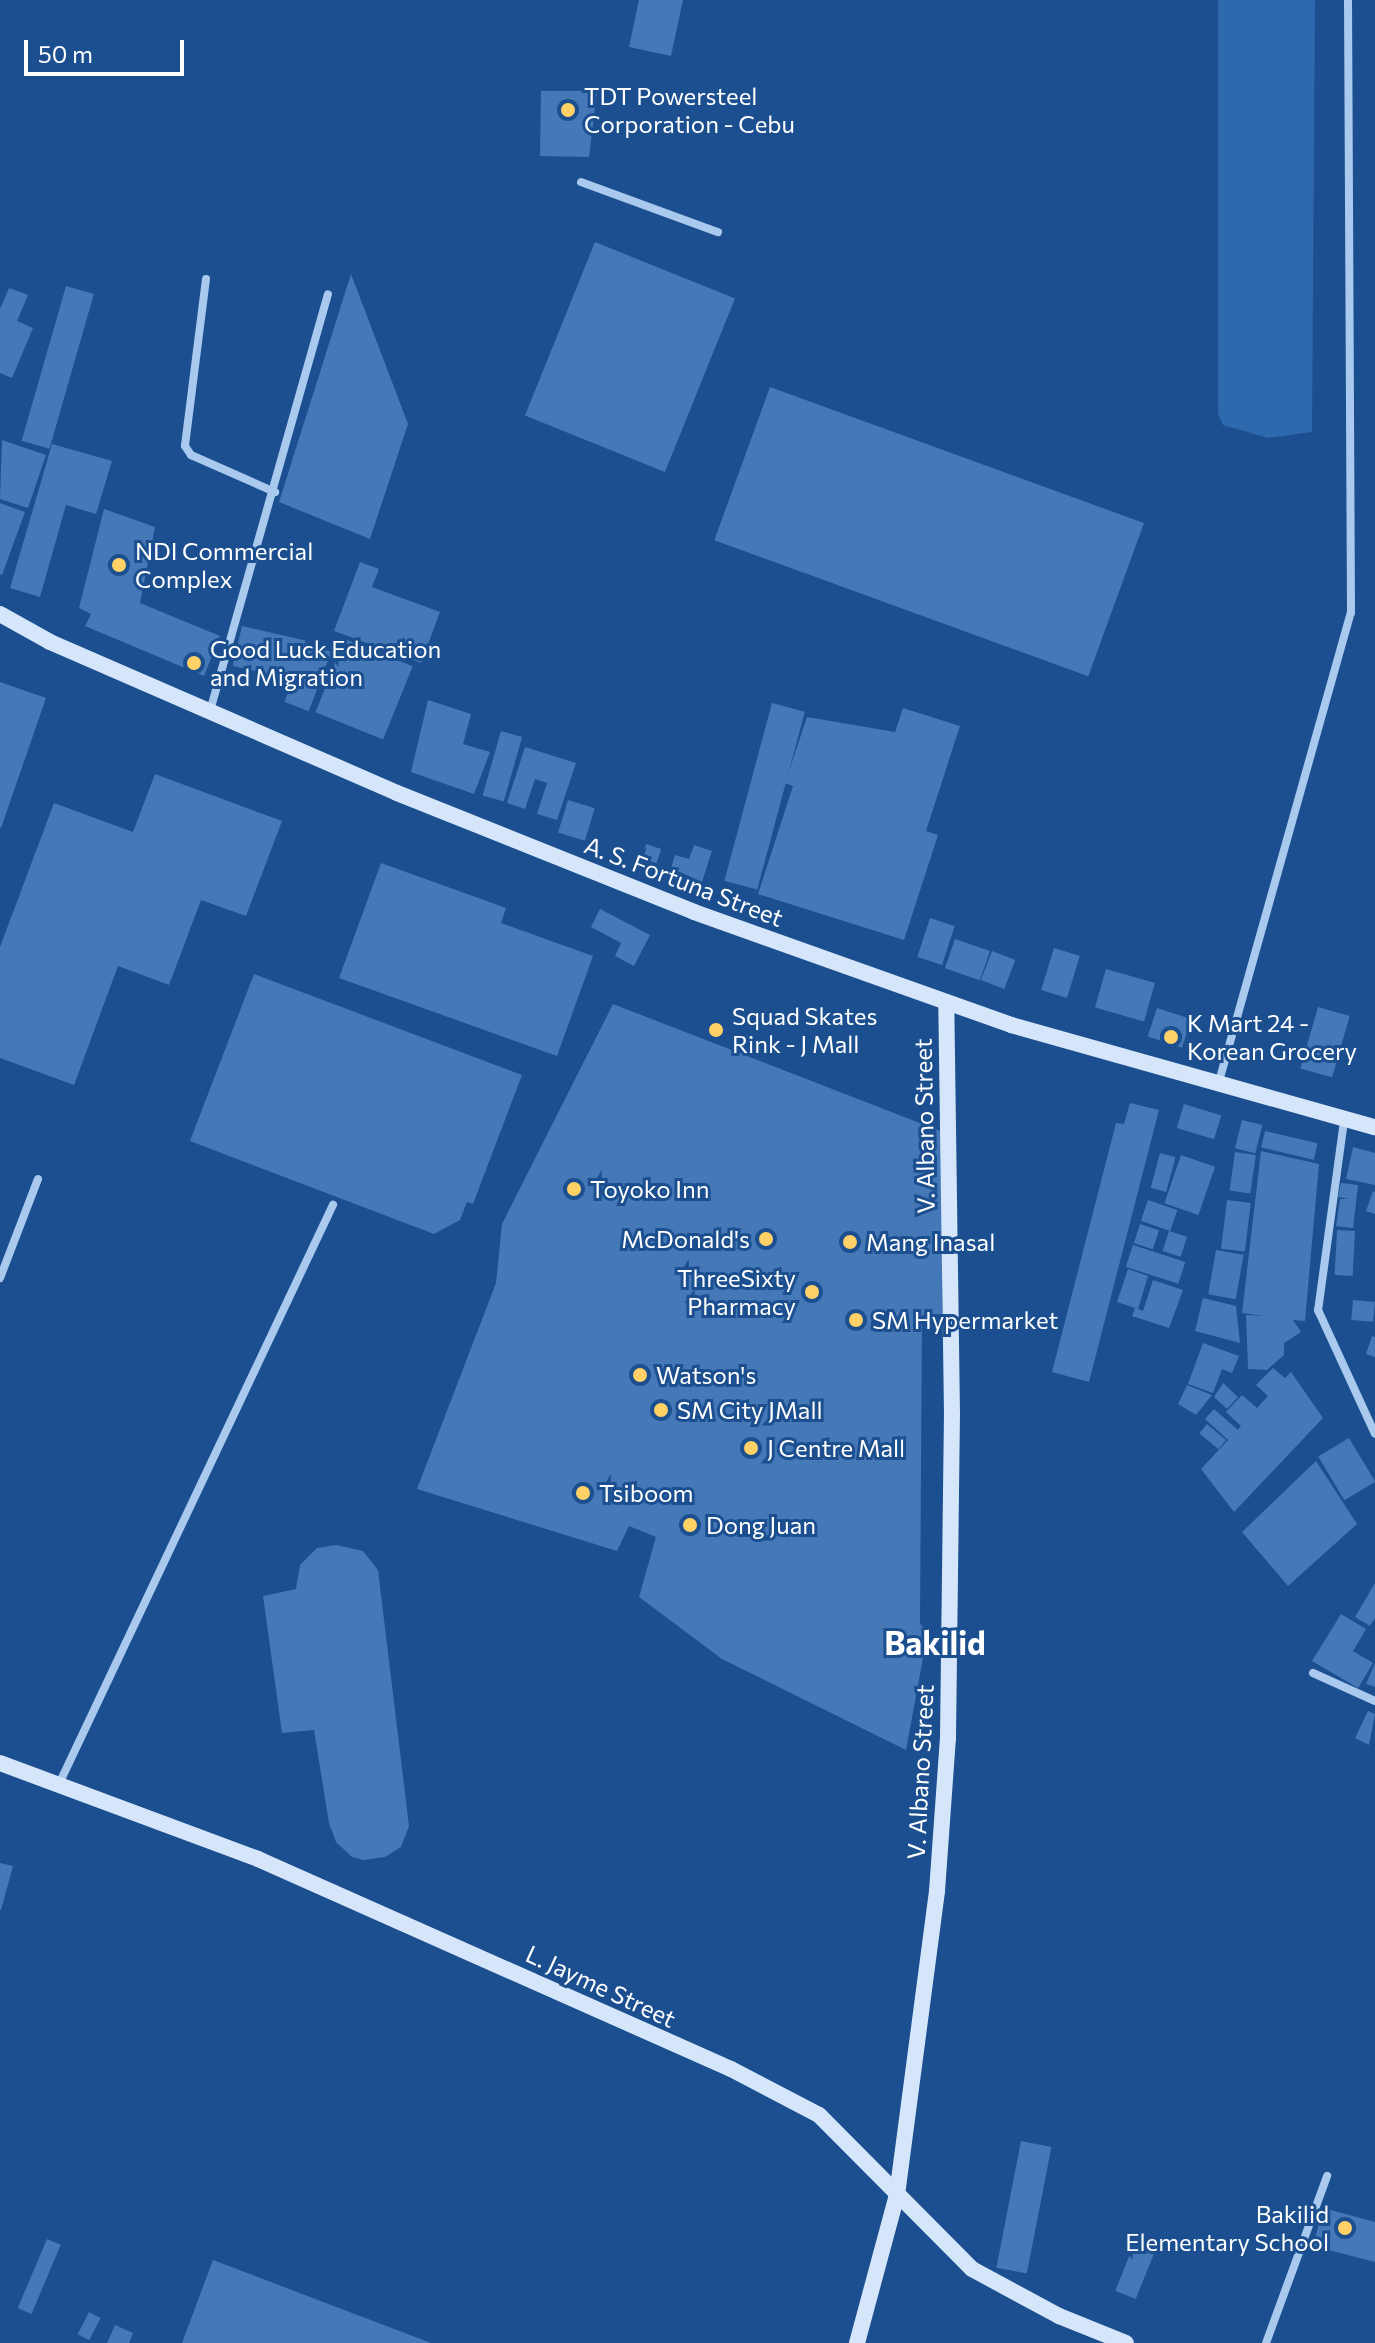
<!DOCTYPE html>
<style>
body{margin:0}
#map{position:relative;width:1375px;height:2343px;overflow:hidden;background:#1b4f8f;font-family:Commissioner,sans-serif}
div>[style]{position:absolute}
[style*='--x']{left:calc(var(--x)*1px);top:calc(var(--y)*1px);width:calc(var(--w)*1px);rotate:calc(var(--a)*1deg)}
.green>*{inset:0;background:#2e69ad}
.building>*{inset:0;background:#4478b7;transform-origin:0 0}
.street>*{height:8px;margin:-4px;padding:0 4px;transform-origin:4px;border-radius:4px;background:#a9c9ee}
.secondary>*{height:16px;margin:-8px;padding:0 8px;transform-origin:8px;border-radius:8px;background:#d6e6fa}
.dots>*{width:22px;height:22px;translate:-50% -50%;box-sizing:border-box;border:4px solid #1b4f8f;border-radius:50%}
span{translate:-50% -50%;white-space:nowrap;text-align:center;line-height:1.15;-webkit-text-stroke:6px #1b4f8f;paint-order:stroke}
.poi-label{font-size:24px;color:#fff}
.left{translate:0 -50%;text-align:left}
.right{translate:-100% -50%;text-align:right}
.street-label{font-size:24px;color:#fff}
.district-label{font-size:32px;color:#fff;font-weight:700}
.scale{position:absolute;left:24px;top:40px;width:160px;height:36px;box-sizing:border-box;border:4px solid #fff;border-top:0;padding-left:10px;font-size:24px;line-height:28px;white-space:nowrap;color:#fff;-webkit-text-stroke:6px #1b4f8f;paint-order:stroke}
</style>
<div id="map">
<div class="green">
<div style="clip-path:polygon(1218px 0,1315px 0,1312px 432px,1268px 438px,1223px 425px,1218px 414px)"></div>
</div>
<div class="building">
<div style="clip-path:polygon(639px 0,683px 0,671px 56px,629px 47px)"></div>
<div style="clip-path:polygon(541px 91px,597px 91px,589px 157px,540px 156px)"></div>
<div style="left:595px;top:242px;width:151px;height:187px;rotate:22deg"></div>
<div style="clip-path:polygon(351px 274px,408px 424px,370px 539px,279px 502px)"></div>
<div style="left:66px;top:286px;width:29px;height:161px;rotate:16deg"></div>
<div style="clip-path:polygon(9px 288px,28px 295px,17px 321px,33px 328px,12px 378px,0 373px,0 309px)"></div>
<div style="left:770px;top:387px;width:398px;height:163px;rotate:20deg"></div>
<div style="clip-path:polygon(2px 440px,46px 455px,28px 508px,0 499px)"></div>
<div style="clip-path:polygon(52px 444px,112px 461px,96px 514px,66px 505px,40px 597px,10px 588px)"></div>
<div style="clip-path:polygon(0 503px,25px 512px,2px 575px,0 574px)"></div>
<div style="clip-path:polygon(104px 509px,155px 527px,140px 603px,220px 636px,204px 676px,85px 626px,91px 614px,79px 608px)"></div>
<div style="clip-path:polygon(360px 562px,379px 569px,372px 587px,440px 612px,421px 663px,334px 631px)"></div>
<div style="left:242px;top:626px;width:65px;height:41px;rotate:13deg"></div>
<div style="left:345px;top:639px;width:73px;height:79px;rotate:22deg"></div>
<div style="left:307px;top:643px;width:26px;height:63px;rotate:21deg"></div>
<div style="clip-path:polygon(0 682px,46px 698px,1px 828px,0 828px)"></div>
<div style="clip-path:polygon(428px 700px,471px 714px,463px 744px,490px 752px,474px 794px,411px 772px)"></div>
<div style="left:772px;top:703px;width:34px;height:184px;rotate:15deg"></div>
<div style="clip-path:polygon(903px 708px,960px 726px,926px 831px,938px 835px,904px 940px,758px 894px,793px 786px,785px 783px,807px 717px,895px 732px)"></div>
<div style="left:501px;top:731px;width:22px;height:67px;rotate:16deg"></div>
<div style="clip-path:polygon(525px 747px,576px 763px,557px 820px,537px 814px,547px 783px,535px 779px,525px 809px,507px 803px)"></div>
<div style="clip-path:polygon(155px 774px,282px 821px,246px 916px,201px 900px,169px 985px,118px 966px,74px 1085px,0 1058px,0 947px,54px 803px,133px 832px)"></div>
<div style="left:568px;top:800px;width:28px;height:34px;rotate:17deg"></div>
<div style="left:646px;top:844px;width:16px;height:15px;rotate:18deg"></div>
<div style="clip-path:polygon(694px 845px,712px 851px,702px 882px,671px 868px,675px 855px,689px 859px)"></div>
<div style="clip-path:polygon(381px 863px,506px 908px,501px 923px,593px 956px,557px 1056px,339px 978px)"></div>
<div style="clip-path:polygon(600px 909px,650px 935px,634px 966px,615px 956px,621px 943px,591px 927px)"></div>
<div style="left:930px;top:918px;width:26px;height:41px;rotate:18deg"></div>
<div style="left:955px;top:939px;width:37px;height:31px;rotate:19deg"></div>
<div style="left:1054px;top:948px;width:27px;height:44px;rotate:17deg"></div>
<div style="left:992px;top:951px;width:25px;height:31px;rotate:21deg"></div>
<div style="left:1106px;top:969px;width:51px;height:40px;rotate:16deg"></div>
<div style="clip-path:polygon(254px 974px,522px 1075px,473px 1204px,467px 1202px,460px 1220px,434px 1234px,190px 1141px)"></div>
<div style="clip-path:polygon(613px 1004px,943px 1132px,942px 1314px,922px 1315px,920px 1624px,928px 1631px,906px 1750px,722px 1659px,639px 1597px,656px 1537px,629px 1526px,617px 1551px,417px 1489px,496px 1283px,502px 1224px)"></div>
<div style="left:1318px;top:1007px;width:33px;height:64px;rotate:16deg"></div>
<div style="left:1157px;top:1008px;width:36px;height:30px;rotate:18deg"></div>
<div style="clip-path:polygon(1130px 1103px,1159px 1110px,1089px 1382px,1052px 1372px,1116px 1123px,1124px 1124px)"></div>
<div style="left:1184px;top:1104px;width:39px;height:25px;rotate:17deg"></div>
<div style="left:1242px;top:1120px;width:21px;height:29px;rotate:14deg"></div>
<div style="left:1265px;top:1131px;width:54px;height:17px;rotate:13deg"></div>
<div style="clip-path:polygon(1353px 1147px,1375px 1153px,1375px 1185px,1346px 1179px)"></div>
<div style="clip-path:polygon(1261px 1151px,1319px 1164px,1305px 1321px,1293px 1320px,1301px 1332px,1284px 1343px,1284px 1355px,1267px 1370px,1248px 1369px,1246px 1315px,1265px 1316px,1242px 1313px)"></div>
<div style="left:1235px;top:1152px;width:21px;height:39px;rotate:8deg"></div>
<div style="left:1160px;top:1153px;width:16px;height:36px;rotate:15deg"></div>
<div style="left:1181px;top:1155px;width:36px;height:51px;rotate:19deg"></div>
<div style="clip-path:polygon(1341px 1183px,1358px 1185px,1353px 1228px,1336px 1226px,1340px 1199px,1349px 1199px,1338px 1197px)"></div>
<div style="clip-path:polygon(1373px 1191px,1375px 1192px,1375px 1214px,1366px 1211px)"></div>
<div style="left:1148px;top:1200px;width:31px;height:22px;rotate:19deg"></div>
<div style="left:1227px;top:1200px;width:24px;height:49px;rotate:7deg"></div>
<div style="left:1140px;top:1224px;width:20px;height:20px;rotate:18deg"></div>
<div style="left:1337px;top:1230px;width:18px;height:45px;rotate:3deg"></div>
<div style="left:1169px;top:1231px;width:19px;height:21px;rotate:18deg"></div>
<div style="left:1133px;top:1245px;width:55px;height:23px;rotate:18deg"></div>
<div style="left:1216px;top:1250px;width:28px;height:45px;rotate:10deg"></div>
<div style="clip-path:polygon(1128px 1269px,1148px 1276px,1138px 1309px,1143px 1311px,1153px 1280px,1183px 1290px,1169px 1328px,1132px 1316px,1135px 1308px,1117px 1302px)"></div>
<div style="clip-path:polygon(1203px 1298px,1236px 1306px,1240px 1343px,1195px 1331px)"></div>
<div style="left:1353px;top:1300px;width:22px;height:20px;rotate:5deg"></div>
<div style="clip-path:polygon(1372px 1336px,1375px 1337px,1375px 1357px,1366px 1354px)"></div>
<div style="clip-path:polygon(1203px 1343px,1239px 1356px,1232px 1373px,1222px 1369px,1213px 1393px,1188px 1384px)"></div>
<div style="clip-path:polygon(1273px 1368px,1285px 1378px,1291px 1372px,1323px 1418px,1234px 1512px,1201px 1469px,1228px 1440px,1205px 1419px,1214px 1409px,1238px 1430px,1241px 1426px,1226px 1412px,1242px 1395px,1257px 1408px,1268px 1396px,1256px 1385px)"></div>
<div style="clip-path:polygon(1223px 1383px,1238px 1397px,1227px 1409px,1214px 1397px)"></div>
<div style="clip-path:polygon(1187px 1385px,1212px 1395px,1196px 1415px,1178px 1404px)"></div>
<div style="left:1207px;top:1424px;width:25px;height:12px;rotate:40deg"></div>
<div style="left:1349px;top:1438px;width:51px;height:36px;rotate:59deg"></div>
<div style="clip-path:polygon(1316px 1461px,1357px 1524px,1288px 1586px,1242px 1532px)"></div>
<div style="clip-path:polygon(336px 1545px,363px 1551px,378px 1570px,409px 1826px,401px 1847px,385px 1857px,364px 1860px,352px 1857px,336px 1842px,329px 1823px,314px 1730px,282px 1733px,263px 1596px,296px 1589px,300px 1565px,317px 1548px)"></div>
<div style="clip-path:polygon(1375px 1583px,1375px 1618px,1370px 1626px,1355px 1617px)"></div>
<div style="clip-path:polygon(1341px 1614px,1366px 1629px,1353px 1651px,1373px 1663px,1358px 1688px,1312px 1661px)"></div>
<div style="clip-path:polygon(1375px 1663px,1375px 1687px,1366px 1684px)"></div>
<div style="clip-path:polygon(1368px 1711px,1375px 1714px,1369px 1745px,1355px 1738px)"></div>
<div style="clip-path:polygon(0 1863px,13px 1866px,1px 1910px,0 1910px)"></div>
<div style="left:1021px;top:2141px;width:31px;height:129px;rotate:11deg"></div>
<div style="clip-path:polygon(1323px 2208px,1375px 2222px,1375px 2262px,1313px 2246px)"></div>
<div style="left:1137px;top:2237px;width:22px;height:58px;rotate:22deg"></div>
<div style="left:47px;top:2239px;width:15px;height:75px;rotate:23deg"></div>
<div style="clip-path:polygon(213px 2260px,431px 2343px,182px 2343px)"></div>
<div style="left:89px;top:2312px;width:13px;height:25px;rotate:27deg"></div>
<div style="clip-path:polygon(115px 2325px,133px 2333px,129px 2343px,107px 2343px)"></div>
</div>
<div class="street">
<div style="--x:581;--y:182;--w:146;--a:20.1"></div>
<div style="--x:206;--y:279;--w:168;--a:97.2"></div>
<div style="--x:185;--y:446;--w:11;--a:56"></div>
<div style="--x:191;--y:455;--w:92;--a:23.8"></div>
<div style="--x:210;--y:711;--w:433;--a:-74.2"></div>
<div style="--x:1218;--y:1085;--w:490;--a:-74.3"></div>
<div style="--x:1351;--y:613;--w:613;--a:-90.28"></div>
<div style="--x:1344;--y:1121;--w:191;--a:97.8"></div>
<div style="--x:1318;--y:1310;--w:136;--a:65.3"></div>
<div style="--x:0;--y:1278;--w:106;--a:-69"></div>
<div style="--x:1313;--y:1673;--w:68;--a:24.3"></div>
<div style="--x:59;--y:1784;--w:641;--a:-64.68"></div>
<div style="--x:1266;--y:2343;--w:178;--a:-69.9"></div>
</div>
<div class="secondary">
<div style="--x:0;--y:614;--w:57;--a:29.2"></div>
<div style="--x:50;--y:642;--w:378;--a:23.5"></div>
<div style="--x:397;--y:793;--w:320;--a:21.8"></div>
<div style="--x:694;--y:912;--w:337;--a:19.6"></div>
<div style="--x:1011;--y:1025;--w:378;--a:15.7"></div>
<div style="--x:0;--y:1763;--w:275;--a:20.4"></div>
<div style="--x:258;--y:1859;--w:518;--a:23.94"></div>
<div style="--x:731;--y:2069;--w:99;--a:27.6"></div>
<div style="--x:819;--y:2115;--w:217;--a:45.2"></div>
<div style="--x:972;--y:2269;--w:99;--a:28.4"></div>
<div style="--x:1059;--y:2316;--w:72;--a:21.9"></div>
<div style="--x:857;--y:2343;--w:153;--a:-74.9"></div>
<div style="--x:897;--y:2195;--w:307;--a:-82.5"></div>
<div style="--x:937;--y:1891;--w:153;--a:-85.9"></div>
<div style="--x:948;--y:1738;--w:324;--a:-89.3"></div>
<div style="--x:952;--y:1414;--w:411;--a:-90.8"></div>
</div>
<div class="dots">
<div style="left:568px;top:110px;background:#ffd166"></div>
<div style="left:119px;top:565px;background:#ffd166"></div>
<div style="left:194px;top:663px;background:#ffd166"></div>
<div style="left:716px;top:1030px;background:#ffd166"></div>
<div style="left:1171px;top:1037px;background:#ffd166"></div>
<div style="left:574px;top:1189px;background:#ffd166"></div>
<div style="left:766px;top:1239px;background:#ffd166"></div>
<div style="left:850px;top:1242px;background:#ffd166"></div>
<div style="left:812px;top:1292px;background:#ffd166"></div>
<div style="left:856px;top:1320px;background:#ffd166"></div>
<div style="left:640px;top:1375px;background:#ffd166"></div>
<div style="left:661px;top:1410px;background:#ffd166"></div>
<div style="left:751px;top:1448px;background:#ffd166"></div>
<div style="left:583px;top:1493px;background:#ffd166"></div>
<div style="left:690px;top:1525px;background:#ffd166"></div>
<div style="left:1345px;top:2228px;background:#ffd166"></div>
</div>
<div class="poi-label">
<span class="left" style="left:584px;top:110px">TDT Powersteel<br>Corporation - Cebu</span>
<span class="left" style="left:135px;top:565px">NDI Commercial<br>Complex</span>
<span class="left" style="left:210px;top:663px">Good Luck Education<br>and Migration</span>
<span class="left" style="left:732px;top:1030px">Squad Skates<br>Rink - J Mall</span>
<span class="left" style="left:1187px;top:1037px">K Mart 24 -<br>Korean Grocery</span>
<span class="left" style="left:590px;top:1189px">Toyoko Inn</span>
<span class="right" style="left:750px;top:1239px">McDonald's</span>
<span class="left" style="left:866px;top:1242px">Mang Inasal</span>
<span class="right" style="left:796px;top:1292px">ThreeSixty<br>Pharmacy</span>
<span class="left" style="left:872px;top:1320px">SM Hypermarket</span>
<span class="left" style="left:656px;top:1375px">Watson's</span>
<span class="left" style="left:677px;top:1410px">SM City JMall</span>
<span class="left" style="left:767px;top:1448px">J Centre Mall</span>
<span class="left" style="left:599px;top:1493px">Tsiboom</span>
<span class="left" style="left:706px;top:1525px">Dong Juan</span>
<span class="right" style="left:1329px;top:2228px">Bakilid<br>Elementary School</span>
</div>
<div class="street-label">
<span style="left:684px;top:881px;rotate:21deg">A. S. Fortuna Street</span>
<span style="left:924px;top:1126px;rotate:-91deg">V. Albano Street</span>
<span style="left:920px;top:1772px;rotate:-87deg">V. Albano Street</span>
<span style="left:601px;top:1986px;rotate:25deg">L. Jayme Street</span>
</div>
<div class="district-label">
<span style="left:935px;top:1642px">Bakilid</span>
</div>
<div class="scale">50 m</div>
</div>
